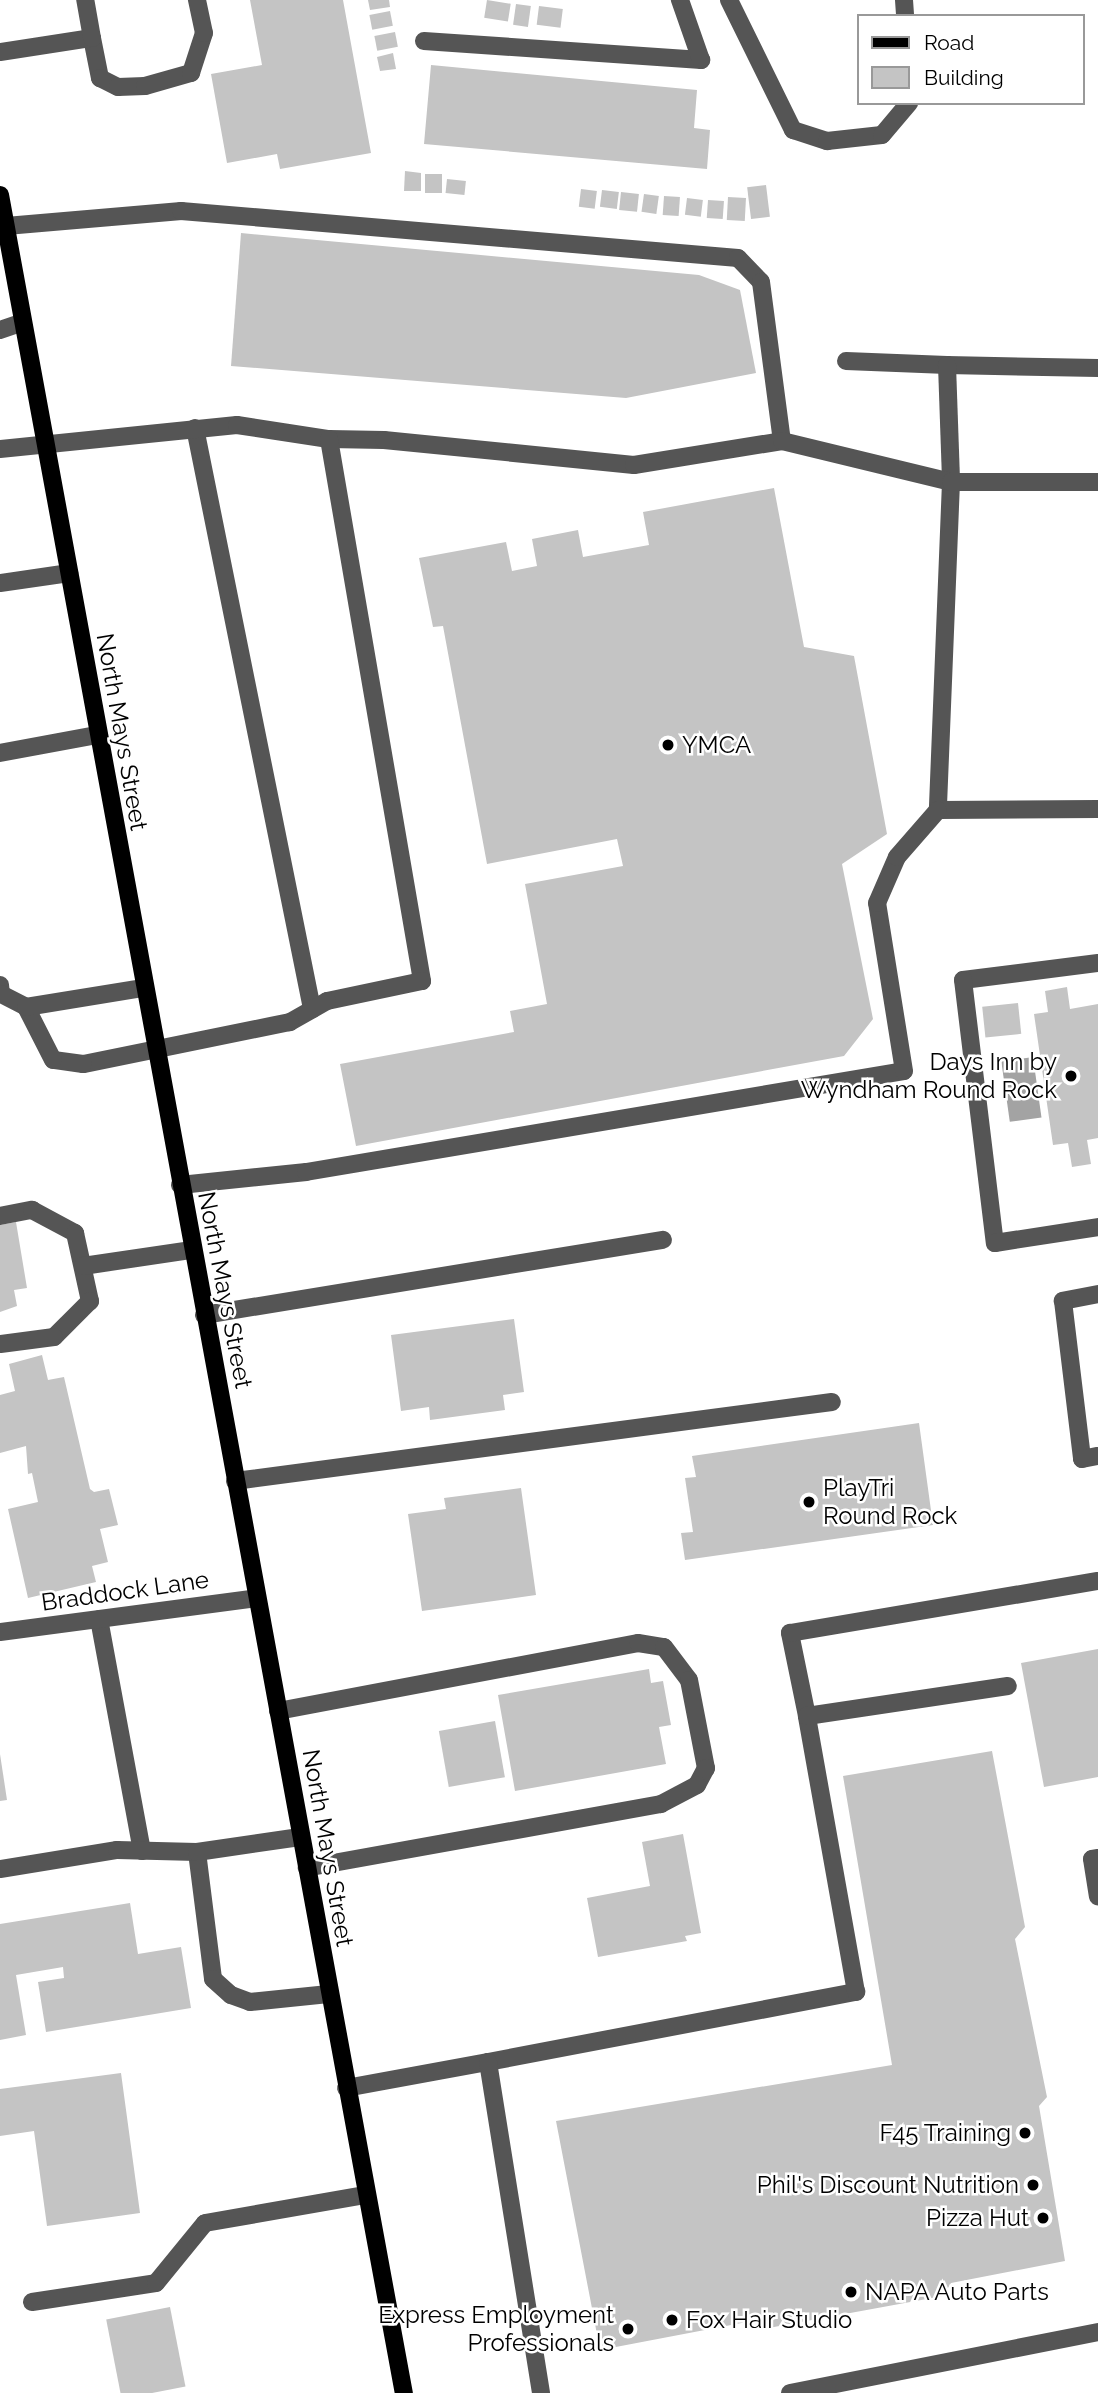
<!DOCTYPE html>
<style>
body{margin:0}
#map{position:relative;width:1098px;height:2393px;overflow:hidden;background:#fff;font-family:Raleway,sans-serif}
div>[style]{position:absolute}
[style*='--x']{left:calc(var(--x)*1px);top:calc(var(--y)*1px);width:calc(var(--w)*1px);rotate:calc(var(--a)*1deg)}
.water>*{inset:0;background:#a3a3a3;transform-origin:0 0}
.building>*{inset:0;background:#c4c4c4;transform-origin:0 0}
.minor>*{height:18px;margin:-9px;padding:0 9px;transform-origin:9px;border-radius:9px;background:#555}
.major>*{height:18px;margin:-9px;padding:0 9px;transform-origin:9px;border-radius:9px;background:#000}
.dots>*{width:19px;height:19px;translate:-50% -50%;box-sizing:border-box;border:4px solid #fff;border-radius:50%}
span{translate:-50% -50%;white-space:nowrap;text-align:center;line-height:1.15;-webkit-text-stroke:5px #fff;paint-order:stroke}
.street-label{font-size:24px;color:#000}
.poi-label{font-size:24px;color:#000}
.left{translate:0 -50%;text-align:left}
.right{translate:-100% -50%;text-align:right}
.legend{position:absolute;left:857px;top:14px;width:228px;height:91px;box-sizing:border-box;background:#fff;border:2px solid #999;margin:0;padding:9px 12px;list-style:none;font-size:21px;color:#000}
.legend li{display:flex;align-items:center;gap:14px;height:35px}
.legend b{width:35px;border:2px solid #999}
</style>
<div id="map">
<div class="water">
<div style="left:1033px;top:1057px;width:61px;height:32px;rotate:82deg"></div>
</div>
<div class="building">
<div style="clip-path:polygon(250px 0,343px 0,371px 153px,280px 169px,277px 154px,227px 163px,211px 74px,262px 65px)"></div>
<div style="clip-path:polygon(368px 0,389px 0,390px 7px,370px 10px)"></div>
<div style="left:487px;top:0;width:24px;height:18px;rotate:9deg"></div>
<div style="left:516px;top:4px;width:15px;height:21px;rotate:8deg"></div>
<div style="left:539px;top:6px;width:24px;height:19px;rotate:7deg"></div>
<div style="left:390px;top:11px;width:15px;height:21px;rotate:79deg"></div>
<div style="left:395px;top:32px;width:15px;height:21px;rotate:79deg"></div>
<div style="clip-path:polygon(393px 53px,396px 69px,380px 71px,377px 57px)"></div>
<div style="clip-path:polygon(431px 65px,697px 90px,694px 128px,710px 130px,707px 169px,424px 144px)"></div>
<div style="clip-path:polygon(405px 171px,421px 173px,421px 191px,404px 191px)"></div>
<div style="left:425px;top:174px;width:17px;height:19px"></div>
<div style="left:447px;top:179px;width:19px;height:14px;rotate:6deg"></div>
<div style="left:766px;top:185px;width:32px;height:19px;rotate:83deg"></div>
<div style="left:581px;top:189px;width:16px;height:18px;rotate:7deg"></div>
<div style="left:602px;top:190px;width:17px;height:17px;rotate:7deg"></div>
<div style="left:621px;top:192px;width:18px;height:18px;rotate:6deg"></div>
<div style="left:644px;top:194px;width:15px;height:18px;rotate:8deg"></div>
<div style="left:664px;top:196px;width:16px;height:19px;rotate:4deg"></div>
<div style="left:728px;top:197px;width:18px;height:23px;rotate:3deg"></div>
<div style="left:687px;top:198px;width:16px;height:17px;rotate:7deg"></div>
<div style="left:708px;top:200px;width:16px;height:18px;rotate:4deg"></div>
<div style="clip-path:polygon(241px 233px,699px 275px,740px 290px,756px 373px,626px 398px,231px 366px)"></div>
<div style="clip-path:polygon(774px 488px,804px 647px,854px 656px,887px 834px,842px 864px,873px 1019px,844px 1056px,356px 1146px,340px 1064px,514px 1032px,510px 1011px,547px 1004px,525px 884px,623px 866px,617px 839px,487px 864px,443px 626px,433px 627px,419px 558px,506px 542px,512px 571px,537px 566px,532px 539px,578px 530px,583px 557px,649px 545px,643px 512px)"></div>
<div style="clip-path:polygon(1067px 987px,1070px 1009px,1098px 1004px,1098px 1138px,1087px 1140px,1091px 1164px,1072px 1167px,1068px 1143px,1053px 1145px,1034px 1014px,1048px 1012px,1045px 991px)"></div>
<div style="left:1018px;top:1003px;width:31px;height:36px;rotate:84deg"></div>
<div style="clip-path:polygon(16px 1222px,27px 1288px,14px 1290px,17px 1306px,0 1312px,0 1225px)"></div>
<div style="clip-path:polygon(514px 1319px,524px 1392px,503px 1395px,505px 1410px,430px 1420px,429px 1407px,401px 1411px,391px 1335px)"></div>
<div style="clip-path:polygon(42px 1355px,48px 1380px,64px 1377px,90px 1489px,94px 1492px,109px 1489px,118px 1525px,100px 1529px,108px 1562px,92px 1566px,96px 1582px,28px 1598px,8px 1509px,38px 1502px,32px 1473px,28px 1474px,26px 1446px,0 1453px,0 1395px,15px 1391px,9px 1364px)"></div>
<div style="clip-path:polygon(919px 1423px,933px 1525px,685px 1560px,681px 1533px,693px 1532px,685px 1478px,696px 1477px,692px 1456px)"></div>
<div style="clip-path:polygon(521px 1488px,536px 1595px,422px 1611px,408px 1514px,446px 1509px,444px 1498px)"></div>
<div style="clip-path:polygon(1098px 1649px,1098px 1777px,1044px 1787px,1021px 1663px)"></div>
<div style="clip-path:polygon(649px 1669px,651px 1683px,663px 1681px,671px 1725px,659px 1727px,666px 1764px,515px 1791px,498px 1695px)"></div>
<div style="left:495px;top:1721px;width:57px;height:57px;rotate:80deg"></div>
<div style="clip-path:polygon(992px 1751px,1025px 1927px,1015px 1939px,1047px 2097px,1039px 2106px,1065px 2261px,951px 2283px,943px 2296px,763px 2329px,752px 2321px,600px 2350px,556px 2121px,892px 2065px,843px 1776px)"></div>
<div style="clip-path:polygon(0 1754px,7px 1800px,0 1801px)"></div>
<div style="clip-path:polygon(683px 1834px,701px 1933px,685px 1936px,687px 1941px,598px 1957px,587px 1898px,650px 1886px,642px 1842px)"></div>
<div style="clip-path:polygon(130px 1903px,138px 1954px,181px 1947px,191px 2008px,46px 2032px,38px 1982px,64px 1978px,63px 1967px,16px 1975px,26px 2035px,0 2040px,0 1924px)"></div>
<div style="clip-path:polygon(121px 2073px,140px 2213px,47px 2226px,34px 2131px,0 2136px,0 2089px)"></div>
<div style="left:170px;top:2307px;width:81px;height:65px;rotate:79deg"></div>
</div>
<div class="minor">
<div style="--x:729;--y:0;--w:145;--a:63.8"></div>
<div style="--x:793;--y:130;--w:36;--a:18"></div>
<div style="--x:827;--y:141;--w:55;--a:-6.2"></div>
<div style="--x:882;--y:135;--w:42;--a:-49.8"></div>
<div style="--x:904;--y:0;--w:16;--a:86"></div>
<div style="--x:92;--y:38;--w:41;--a:78.7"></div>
<div style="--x:100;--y:78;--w:20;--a:27"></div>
<div style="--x:118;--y:87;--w:27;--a:-2"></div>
<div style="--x:145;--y:86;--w:48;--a:-15.8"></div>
<div style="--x:191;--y:73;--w:42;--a:-72"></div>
<div style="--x:204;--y:33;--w:34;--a:-102"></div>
<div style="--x:424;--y:41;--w:278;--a:3.9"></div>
<div style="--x:701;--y:60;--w:64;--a:-109.3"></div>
<div style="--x:0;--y:52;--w:93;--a:-8.7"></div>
<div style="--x:92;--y:38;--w:39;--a:-100"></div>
<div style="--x:6;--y:226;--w:176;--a:-4.9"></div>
<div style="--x:181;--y:211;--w:559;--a:4.82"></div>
<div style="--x:738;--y:258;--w:33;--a:46"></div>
<div style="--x:761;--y:282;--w:160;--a:82.5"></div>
<div style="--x:0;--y:330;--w:24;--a:-19"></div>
<div style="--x:846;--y:361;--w:101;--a:2.3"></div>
<div style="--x:1098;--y:368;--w:151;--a:-178.9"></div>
<div style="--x:947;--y:365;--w:117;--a:88"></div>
<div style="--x:951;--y:482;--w:328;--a:92.3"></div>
<div style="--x:938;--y:810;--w:160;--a:-0.4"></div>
<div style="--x:195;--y:428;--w:593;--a:78.61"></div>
<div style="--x:329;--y:439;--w:55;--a:1"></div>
<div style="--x:384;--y:440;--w:251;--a:5.7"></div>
<div style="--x:634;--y:465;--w:150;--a:-9.2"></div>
<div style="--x:782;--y:441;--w:174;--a:13.6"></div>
<div style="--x:951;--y:482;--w:147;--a:0"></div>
<div style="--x:0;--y:449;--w:238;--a:-5.8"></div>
<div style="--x:237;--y:425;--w:93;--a:8.7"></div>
<div style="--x:329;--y:439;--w:550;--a:80.26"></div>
<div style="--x:422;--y:981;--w:97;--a:168.1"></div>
<div style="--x:327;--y:1001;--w:43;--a:150.4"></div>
<div style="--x:290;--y:1022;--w:211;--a:168.5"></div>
<div style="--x:83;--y:1064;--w:30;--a:-172"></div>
<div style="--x:53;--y:1060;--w:59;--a:-117"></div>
<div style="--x:0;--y:583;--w:70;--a:-8.2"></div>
<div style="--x:0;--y:753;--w:99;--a:-10.5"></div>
<div style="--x:1098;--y:963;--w:136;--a:172.8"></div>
<div style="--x:963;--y:980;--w:265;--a:83.1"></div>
<div style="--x:995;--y:1243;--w:104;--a:-8.8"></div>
<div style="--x:0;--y:985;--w:9;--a:84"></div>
<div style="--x:1;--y:994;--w:28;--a:27"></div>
<div style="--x:26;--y:1007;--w:119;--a:-9.2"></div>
<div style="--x:180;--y:1185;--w:127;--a:-5.9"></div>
<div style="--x:306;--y:1172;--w:606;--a:-9.59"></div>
<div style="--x:904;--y:1071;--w:170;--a:-99.1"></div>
<div style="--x:877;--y:903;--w:50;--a:-66.5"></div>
<div style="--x:897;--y:857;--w:62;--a:-48.9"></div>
<div style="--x:0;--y:1216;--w:33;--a:-11"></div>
<div style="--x:32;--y:1210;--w:49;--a:28.1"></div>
<div style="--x:75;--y:1233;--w:70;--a:77.6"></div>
<div style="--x:90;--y:1301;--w:51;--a:135"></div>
<div style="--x:54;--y:1337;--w:54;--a:172.6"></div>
<div style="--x:83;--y:1266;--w:110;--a:-8.4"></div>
<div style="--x:1098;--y:1294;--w:36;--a:169"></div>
<div style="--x:1063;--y:1301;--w:159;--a:83.1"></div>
<div style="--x:1082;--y:1459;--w:16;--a:-11"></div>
<div style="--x:204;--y:1315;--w:465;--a:-9.3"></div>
<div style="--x:235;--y:1481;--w:602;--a:-7.54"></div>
<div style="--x:99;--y:1619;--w:236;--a:79.5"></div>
<div style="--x:0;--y:1632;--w:259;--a:-7.5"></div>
<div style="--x:278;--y:1711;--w:366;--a:-10.7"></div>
<div style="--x:638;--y:1643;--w:26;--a:9"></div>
<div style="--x:664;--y:1647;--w:41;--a:52.9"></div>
<div style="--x:689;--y:1680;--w:90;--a:79.1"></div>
<div style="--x:706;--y:1768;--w:19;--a:118"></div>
<div style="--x:697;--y:1785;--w:41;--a:152.2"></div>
<div style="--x:661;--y:1804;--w:360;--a:169.8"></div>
<div style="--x:807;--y:1716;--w:85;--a:-101.6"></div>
<div style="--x:790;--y:1633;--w:312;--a:-9.6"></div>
<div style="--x:197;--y:1852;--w:128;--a:82.8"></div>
<div style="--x:213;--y:1979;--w:24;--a:42"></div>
<div style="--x:231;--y:1995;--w:20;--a:20"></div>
<div style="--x:250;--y:2002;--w:79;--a:-5.8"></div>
<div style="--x:1098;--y:1858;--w:6;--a:171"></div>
<div style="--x:1092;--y:1859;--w:38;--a:81"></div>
<div style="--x:0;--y:1869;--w:119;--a:-9.2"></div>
<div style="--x:117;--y:1850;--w:80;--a:1.4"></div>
<div style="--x:197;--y:1852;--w:104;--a:-8.3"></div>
<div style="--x:488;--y:2062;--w:375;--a:-10.8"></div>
<div style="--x:856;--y:1992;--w:280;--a:-100.1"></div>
<div style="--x:807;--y:1716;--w:203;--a:-8.5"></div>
<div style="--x:346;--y:2088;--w:144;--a:-10.4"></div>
<div style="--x:488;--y:2062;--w:335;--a:80.9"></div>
<div style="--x:32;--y:2302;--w:125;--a:-8.7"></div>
<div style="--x:156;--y:2283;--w:77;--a:-50.8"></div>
<div style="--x:205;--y:2223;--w:163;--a:-9.9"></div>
<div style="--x:790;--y:2393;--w:314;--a:-11.2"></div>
</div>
<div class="major">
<div style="--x:0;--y:195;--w:2235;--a:79.59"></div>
</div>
<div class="dots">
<div style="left:668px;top:745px;background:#000"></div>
<div style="left:1071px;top:1076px;background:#000"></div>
<div style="left:809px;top:1502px;background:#000"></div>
<div style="left:1025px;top:2133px;background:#000"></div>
<div style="left:1033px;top:2185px;background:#000"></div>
<div style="left:1043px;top:2218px;background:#000"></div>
<div style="left:851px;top:2292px;background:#000"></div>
<div style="left:672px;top:2320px;background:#000"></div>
<div style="left:628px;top:2329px;background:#000"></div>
</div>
<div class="street-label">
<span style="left:122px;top:732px;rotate:80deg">North Mays Street</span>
<span style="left:225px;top:1290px;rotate:79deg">North Mays Street</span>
<span style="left:125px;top:1591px;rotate:-8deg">Braddock Lane</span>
<span style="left:328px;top:1848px;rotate:80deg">North Mays Street</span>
</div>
<div class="poi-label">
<span class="left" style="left:682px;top:745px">YMCA</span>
<span class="right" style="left:1057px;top:1076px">Days Inn by<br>Wyndham Round Rock</span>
<span class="left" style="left:823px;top:1502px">PlayTri<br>Round Rock</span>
<span class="right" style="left:1011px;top:2133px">F45 Training</span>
<span class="right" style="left:1019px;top:2185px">Phil's Discount Nutrition</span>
<span class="right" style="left:1029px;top:2218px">Pizza Hut</span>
<span class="left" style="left:865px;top:2292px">NAPA Auto Parts</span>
<span class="right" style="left:614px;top:2329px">Express Employment<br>Professionals</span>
<span class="left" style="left:686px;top:2320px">Fox Hair Studio</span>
</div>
<ul class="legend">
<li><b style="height:9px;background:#000"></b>Road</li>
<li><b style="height:19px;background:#c4c4c4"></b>Building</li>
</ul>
</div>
